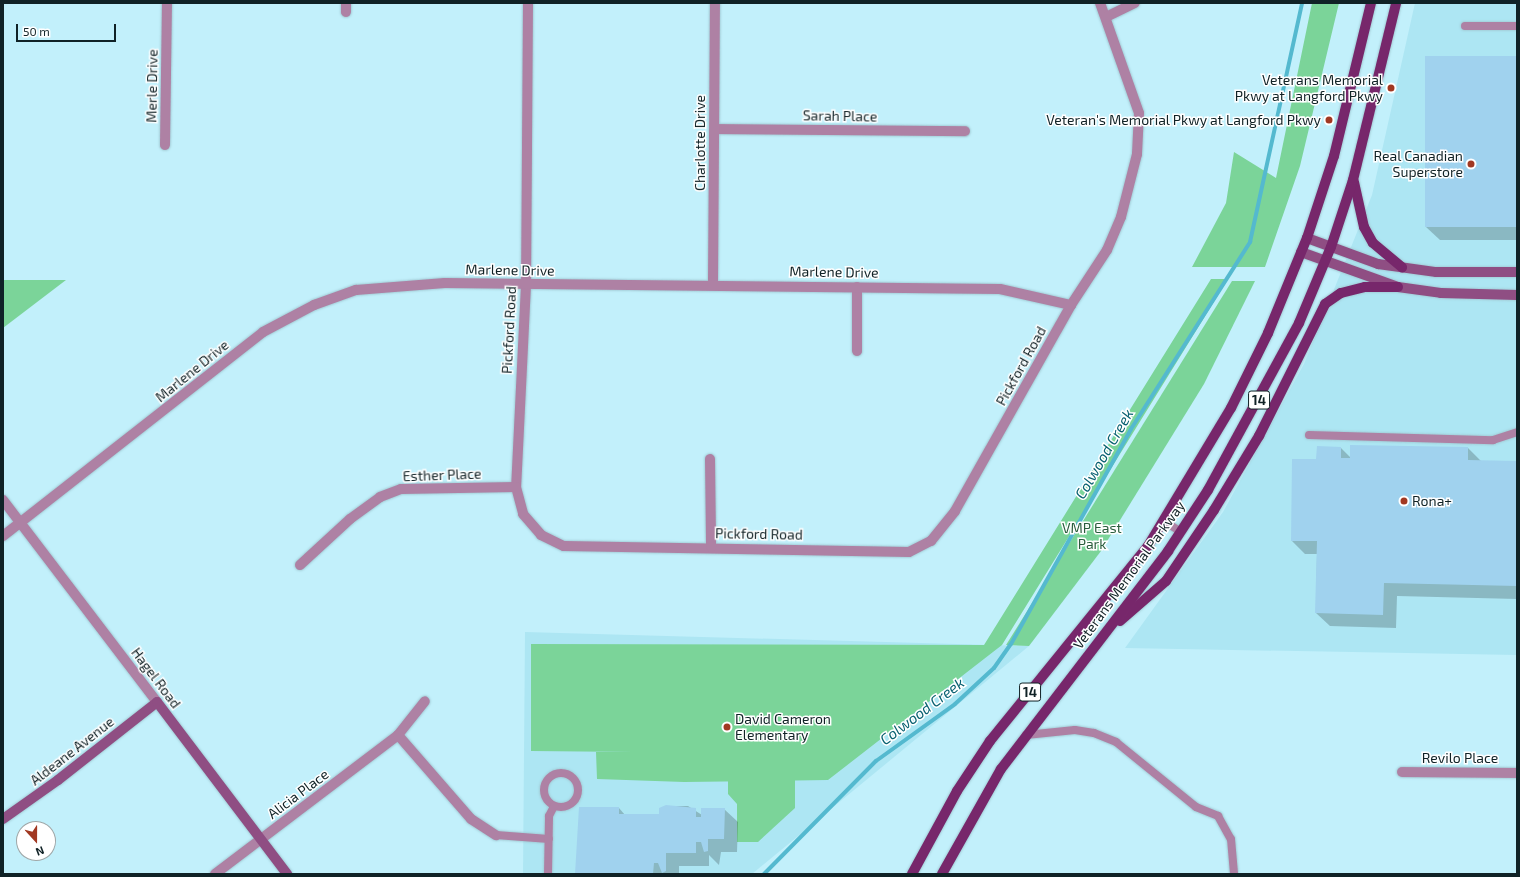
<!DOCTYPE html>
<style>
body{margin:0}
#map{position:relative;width:1520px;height:877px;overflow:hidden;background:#c2f0fb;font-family:"Exo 2",sans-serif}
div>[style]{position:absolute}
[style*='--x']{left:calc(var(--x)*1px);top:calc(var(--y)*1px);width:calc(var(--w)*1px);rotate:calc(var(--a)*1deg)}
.built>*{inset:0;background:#ade6f3}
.green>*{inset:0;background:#7bd499}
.shadow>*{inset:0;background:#0003}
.stream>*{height:4px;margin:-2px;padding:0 2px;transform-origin:2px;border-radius:2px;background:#54b9cf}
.building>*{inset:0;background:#a0d2ee;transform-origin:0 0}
.roads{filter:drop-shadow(0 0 1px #a2cbd5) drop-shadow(0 0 1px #a2cbd5)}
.lane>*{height:8px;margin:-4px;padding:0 4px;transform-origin:4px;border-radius:4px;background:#ae81a4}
.lane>.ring{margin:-4px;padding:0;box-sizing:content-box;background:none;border:8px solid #ae81a4;border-radius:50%}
.street>*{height:10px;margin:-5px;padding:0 5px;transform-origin:5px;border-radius:5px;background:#ae81a4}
.secondary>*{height:10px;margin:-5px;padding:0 5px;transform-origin:5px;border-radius:5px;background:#8f4e83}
.primary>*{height:10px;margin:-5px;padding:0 5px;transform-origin:5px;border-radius:5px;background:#77276b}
.dots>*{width:11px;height:11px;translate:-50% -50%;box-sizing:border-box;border:2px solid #fff;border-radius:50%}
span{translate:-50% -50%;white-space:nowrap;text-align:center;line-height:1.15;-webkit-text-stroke:3px #fff;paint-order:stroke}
.shield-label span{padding:1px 3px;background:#fff;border:1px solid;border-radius:3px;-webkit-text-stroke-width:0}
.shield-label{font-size:13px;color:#102226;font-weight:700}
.poi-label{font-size:14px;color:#102226}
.right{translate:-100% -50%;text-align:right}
.left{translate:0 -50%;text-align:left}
.street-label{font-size:14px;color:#102226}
.park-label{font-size:14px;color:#295d3c}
.water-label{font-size:15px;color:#086171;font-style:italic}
.frame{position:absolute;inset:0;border:4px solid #102226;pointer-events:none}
.north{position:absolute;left:16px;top:821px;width:40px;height:40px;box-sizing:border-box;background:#fff;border:1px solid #9fa7a8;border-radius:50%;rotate:159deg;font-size:11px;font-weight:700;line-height:16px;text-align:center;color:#102226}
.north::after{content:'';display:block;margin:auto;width:14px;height:18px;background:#a13822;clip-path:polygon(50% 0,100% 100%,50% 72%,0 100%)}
.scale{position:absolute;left:16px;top:24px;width:100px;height:18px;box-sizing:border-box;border:2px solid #102226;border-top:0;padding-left:5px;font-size:12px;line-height:14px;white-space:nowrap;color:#102226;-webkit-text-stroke:3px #fff;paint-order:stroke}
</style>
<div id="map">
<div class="built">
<div style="clip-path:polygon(1415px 3px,1517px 3px,1517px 655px,1125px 648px,1223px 512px,1304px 364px,1372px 195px)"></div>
<div style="clip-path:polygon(525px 632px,1029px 646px,752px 874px,523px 874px)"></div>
</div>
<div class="green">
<div style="clip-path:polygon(1312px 3px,1339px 3px,1300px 166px,1265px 267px,1192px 267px,1226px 203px,1234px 152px,1276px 178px)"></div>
<div style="clip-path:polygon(1211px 279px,1228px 279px,1002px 645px,828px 780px,684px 782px,597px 779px,596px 752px,633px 752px,531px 751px,531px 644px,984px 645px)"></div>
<div style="clip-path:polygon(3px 280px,66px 280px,3px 328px)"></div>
<div style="clip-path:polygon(1232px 281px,1255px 281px,1204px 384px,1101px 551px,1029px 646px,1006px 645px)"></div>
<div style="clip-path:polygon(728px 780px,795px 780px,795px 808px,758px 842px,737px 842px,737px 804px,728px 794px)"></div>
</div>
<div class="shadow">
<div style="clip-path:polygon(1517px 57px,1517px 240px,1440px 240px,1426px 227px)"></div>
<div style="clip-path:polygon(1351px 446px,1468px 448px,1481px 461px,1517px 462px,1517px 599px,1397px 596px,1396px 628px,1330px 626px,1316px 613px,1317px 554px,1305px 554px,1292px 541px,1317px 460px,1341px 448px,1351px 458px)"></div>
<div style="clip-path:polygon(667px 806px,688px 806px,702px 815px,724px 809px,738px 822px,737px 852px,721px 852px,719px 865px,709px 855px,709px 866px,679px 866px,679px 874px,576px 874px,619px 808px,625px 815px,660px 815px)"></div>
</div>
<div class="stream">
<div style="--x:764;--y:874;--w:159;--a:-45.3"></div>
<div style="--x:876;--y:761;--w:97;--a:-35.8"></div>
<div style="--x:955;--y:704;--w:53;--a:-42.7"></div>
<div style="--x:994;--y:668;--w:29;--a:-55"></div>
<div style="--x:1011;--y:644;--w:246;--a:-60.8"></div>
<div style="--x:1131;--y:429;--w:222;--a:-57.5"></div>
<div style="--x:1250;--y:242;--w:245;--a:-77.7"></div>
</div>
<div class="building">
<div style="left:1517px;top:56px;width:171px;height:92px;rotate:90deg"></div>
<div style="clip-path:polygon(1350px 445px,1468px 447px,1468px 460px,1517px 461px,1517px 586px,1384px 583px,1383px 615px,1315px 613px,1317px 541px,1291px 541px,1292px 459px,1316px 459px,1317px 446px,1341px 447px,1341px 458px,1350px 458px)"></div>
<div style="clip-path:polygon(666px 805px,696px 808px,696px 817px,701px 817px,701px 808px,725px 808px,724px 839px,708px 839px,708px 851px,704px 852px,701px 842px,696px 842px,696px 853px,666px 853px,666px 871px,662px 873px,658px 863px,654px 863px,653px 874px,575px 874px,579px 807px,619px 807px,619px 814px,659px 814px,659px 808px)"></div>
</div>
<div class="roads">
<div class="lane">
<div style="--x:1465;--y:26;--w:52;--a:0"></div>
<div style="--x:1309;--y:435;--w:184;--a:1.6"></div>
<div style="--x:1493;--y:440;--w:25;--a:-18"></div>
<div style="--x:1164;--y:521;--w:20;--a:33"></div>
<div style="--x:1026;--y:735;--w:49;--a:-5.8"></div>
<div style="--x:1075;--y:730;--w:19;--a:9"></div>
<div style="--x:1094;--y:733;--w:24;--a:22"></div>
<div style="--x:1116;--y:742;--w:103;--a:39.1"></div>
<div style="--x:1196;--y:807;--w:24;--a:22"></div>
<div style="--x:1218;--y:816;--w:26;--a:61"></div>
<div style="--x:1231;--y:839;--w:35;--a:85"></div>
<div class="ring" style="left:544px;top:773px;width:26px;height:26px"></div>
<div style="--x:496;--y:835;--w:53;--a:4.3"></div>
<div style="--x:548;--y:874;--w:58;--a:-89"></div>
<div style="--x:549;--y:816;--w:11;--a:-63"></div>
</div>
<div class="street">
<div style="--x:528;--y:3;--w:282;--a:90.4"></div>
<div style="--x:526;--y:285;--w:202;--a:92.8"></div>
<div style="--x:516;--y:487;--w:28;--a:75"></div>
<div style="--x:523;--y:514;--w:28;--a:49"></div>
<div style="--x:541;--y:535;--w:25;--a:26"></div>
<div style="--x:564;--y:546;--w:345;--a:1"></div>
<div style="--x:909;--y:552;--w:25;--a:-27"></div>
<div style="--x:931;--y:541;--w:38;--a:-51"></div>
<div style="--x:955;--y:511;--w:236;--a:-60.6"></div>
<div style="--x:1071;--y:305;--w:66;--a:-56.8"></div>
<div style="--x:1107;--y:250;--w:36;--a:-67"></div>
<div style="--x:1121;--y:217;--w:65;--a:-75.7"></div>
<div style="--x:1137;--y:154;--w:41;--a:-87.2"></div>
<div style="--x:1139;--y:113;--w:117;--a:-109.5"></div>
<div style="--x:346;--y:12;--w:9;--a:-90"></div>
<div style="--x:1106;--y:17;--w:32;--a:-26"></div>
<div style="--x:715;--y:129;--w:250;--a:0.5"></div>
<div style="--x:165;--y:145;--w:142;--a:-89.2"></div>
<div style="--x:713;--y:283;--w:280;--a:-89.6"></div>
<div style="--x:857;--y:287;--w:64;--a:90"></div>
<div style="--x:710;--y:459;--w:88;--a:89.3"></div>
<div style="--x:3;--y:500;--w:254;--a:52.7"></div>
<div style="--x:3;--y:536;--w:330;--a:-38.1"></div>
<div style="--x:263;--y:332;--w:58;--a:-27.9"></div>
<div style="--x:314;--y:305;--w:45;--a:-19.7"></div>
<div style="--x:356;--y:290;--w:89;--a:-4.5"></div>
<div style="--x:445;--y:283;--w:555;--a:0.62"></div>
<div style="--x:1000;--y:289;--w:73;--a:12.7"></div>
<div style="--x:300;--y:565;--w:68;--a:-42.6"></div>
<div style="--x:350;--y:519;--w:37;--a:-36"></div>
<div style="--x:380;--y:497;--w:22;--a:-21"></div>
<div style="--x:401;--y:489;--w:115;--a:-1"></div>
<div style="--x:398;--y:735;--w:43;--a:-51.5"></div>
<div style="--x:1402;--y:772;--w:115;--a:0.5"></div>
<div style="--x:215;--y:874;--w:230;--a:-37.2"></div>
<div style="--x:398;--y:735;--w:111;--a:49"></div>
<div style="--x:471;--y:819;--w:30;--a:33"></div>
</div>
<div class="secondary">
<div style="--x:1307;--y:238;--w:76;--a:20.1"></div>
<div style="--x:1378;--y:264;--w:59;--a:7.9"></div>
<div style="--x:1436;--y:272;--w:81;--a:0"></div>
<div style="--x:1301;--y:252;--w:103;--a:19.8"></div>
<div style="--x:1398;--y:287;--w:43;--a:7.9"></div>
<div style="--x:1441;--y:293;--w:76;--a:1.5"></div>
<div style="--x:3;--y:819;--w:67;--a:-35.3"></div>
<div style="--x:58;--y:780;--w:126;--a:-38.2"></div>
<div style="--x:157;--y:702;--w:216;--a:52.9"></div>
</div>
<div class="primary">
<div style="--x:1354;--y:182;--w:46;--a:77.5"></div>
<div style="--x:1364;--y:227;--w:18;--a:61"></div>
<div style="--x:1373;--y:243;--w:38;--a:40"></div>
<div style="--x:1120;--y:621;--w:61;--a:-41"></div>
<div style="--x:1166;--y:581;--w:86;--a:-55.9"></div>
<div style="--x:1214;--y:510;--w:87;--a:-58.7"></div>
<div style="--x:1259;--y:436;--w:148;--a:-63.4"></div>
<div style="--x:1325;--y:304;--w:19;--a:-35"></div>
<div style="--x:1341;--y:293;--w:25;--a:-14"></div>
<div style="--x:1365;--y:287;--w:33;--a:0"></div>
<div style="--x:912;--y:874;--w:94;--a:-61.5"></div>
<div style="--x:957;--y:791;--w:60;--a:-56.6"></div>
<div style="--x:990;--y:741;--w:251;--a:-51"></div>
<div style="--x:1148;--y:546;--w:161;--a:-59"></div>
<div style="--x:1231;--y:408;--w:84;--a:-63.7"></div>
<div style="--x:1268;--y:333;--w:103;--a:-67.7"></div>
<div style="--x:1307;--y:238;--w:86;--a:-71.8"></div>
<div style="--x:1334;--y:156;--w:157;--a:-76.4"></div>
<div style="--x:942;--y:874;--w:120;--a:-60.7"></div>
<div style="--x:1001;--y:769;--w:275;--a:-52.5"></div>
<div style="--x:1168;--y:551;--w:73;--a:-56.7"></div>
<div style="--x:1208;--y:490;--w:190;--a:-61.4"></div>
<div style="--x:1299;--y:323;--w:82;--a:-67.2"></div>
<div style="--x:1331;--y:247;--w:71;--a:-71.8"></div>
<div style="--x:1353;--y:180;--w:182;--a:-76.3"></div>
</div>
</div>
<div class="dots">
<div style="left:1391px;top:88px;background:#a13822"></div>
<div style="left:1329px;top:120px;background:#a13822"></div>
<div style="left:1471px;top:164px;background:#a13822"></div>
<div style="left:1404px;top:501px;background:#a13822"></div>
<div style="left:727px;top:727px;background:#a13822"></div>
</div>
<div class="shield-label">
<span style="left:1259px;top:400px">14</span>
<span style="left:1030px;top:692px">14</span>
</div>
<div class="poi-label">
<span class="right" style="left:1383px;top:88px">Veterans Memorial<br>Pkwy at Langford Pkwy</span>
<span class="right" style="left:1321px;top:120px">Veteran's Memorial Pkwy at Langford Pkwy</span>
<span class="right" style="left:1463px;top:164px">Real Canadian<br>Superstore</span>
<span class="left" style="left:1412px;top:501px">Rona+</span>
<span class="left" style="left:735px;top:727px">David Cameron<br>Elementary</span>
</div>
<div class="street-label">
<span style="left:152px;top:86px;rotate:-89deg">Merle Drive</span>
<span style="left:840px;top:116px;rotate:1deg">Sarah Place</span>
<span style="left:700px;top:143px;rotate:-90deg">Charlotte Drive</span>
<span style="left:510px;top:270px;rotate:1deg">Marlene Drive</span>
<span style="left:834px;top:272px;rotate:1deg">Marlene Drive</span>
<span style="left:509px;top:330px;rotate:-87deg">Pickford Road</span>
<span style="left:1021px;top:366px;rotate:-61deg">Pickford Road</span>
<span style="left:192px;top:371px;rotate:-39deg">Marlene Drive</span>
<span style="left:442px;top:475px;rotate:-2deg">Esther Place</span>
<span style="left:759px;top:534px;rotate:1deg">Pickford Road</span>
<span style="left:1129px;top:575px;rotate:-54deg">Veterans Memorial Parkway</span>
<span style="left:156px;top:678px;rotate:53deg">Hagel Road</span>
<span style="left:72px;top:751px;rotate:-38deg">Aldeane Avenue</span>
<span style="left:1460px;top:758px">Revilo Place</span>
<span style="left:298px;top:794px;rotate:-37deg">Alicia Place</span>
</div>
<div class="park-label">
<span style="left:1092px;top:536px">VMP East<br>Park</span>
</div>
<div class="water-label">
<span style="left:1104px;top:454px;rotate:-60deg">Colwood Creek</span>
<span style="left:922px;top:711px;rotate:-37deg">Colwood Creek</span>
</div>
<div class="frame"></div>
<div class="north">N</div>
<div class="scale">50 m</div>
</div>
